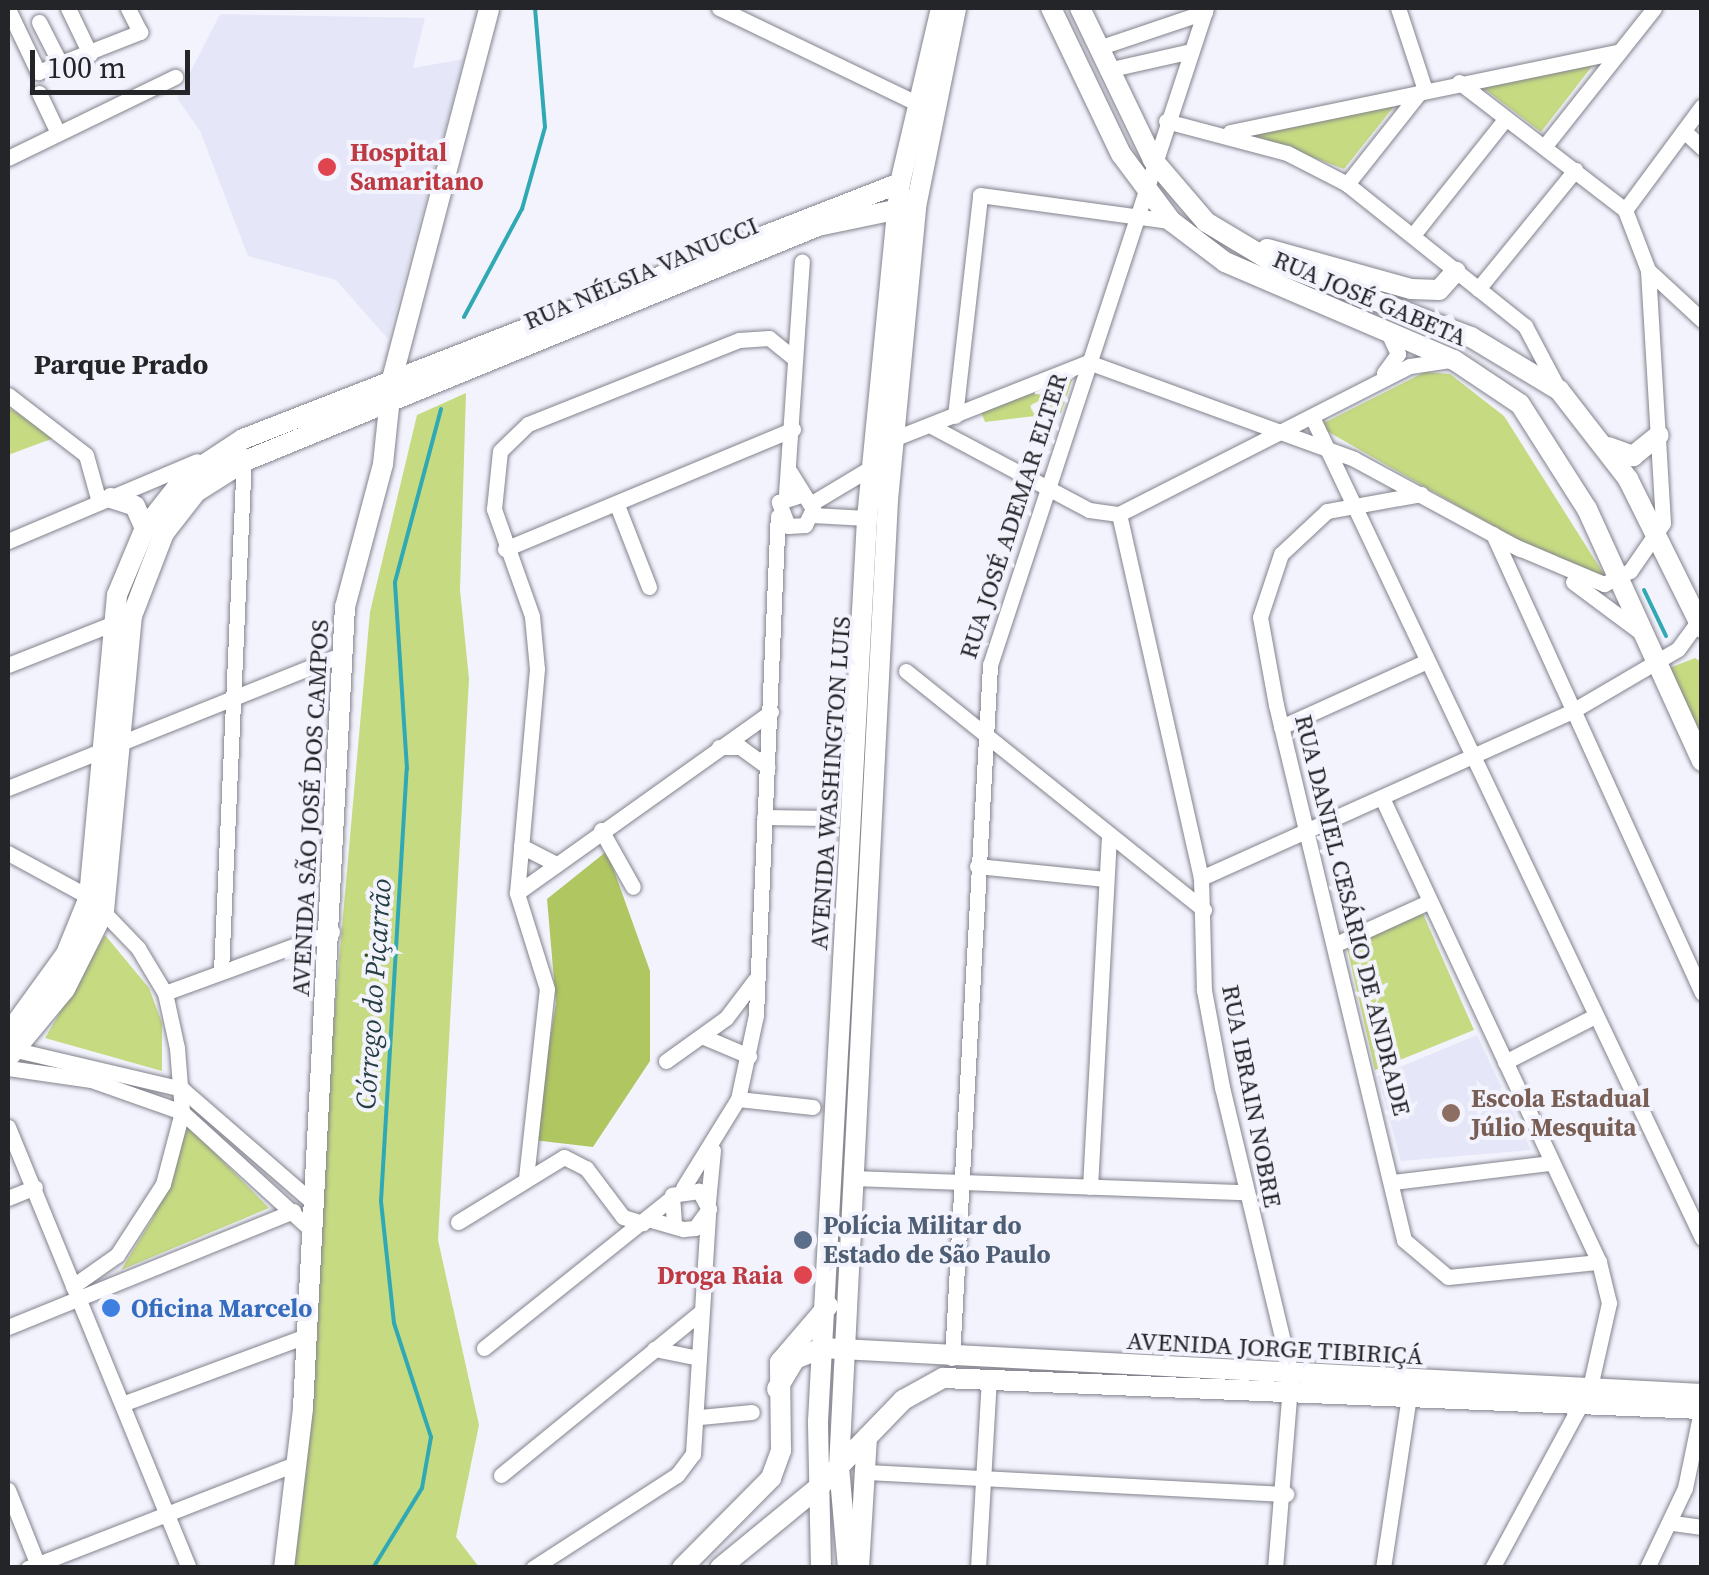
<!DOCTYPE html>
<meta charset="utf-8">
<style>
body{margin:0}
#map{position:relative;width:1709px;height:1575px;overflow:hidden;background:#f2f3fd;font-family:"Source Serif 4",serif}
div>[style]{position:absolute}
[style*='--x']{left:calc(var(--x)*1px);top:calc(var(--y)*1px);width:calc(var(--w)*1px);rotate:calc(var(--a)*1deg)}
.built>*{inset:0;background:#e5e7f8}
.green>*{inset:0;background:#c6da82}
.forest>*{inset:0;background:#b0c661}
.stream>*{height:4px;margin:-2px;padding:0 2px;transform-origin:2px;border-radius:2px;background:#30a9b4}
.roads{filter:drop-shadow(0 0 2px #82838c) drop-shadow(0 0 2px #82838c)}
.minor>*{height:15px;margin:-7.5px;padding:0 7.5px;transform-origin:7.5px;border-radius:7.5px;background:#fff}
.major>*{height:20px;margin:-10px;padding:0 10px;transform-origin:10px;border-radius:10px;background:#fff}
.dots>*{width:28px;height:28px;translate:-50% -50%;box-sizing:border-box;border:5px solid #f2f3fd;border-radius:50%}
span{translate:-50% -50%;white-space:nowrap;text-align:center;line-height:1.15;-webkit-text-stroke:8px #f2f3fd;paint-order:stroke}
.health-label{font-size:25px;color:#be3a42;font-weight:700}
.left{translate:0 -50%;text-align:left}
.right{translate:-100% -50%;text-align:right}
.street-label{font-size:25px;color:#242528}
.education-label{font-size:25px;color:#785e54;font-weight:700}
.service-label{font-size:25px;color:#4e5e75;font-weight:700}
.shop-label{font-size:25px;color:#366cbe;font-weight:700}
.neighbourhood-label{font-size:28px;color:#242528;font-weight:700}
.water-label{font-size:28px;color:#263f42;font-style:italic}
.frame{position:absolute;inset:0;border:10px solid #242528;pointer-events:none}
.scale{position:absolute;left:30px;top:50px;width:160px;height:45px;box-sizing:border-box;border:5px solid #242528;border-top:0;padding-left:12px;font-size:30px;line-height:35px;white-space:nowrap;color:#242528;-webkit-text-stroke:8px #f2f3fd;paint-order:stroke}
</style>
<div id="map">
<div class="built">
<div style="clip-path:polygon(220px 14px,425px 18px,413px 68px,464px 59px,388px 339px,336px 280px,248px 256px,200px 131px,177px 98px)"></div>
<div style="clip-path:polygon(1477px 1035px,1531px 1150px,1401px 1161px,1378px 1076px)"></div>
</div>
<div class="green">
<div style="clip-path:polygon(1600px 56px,1541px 132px,1474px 81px)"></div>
<div style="clip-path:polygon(1399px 100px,1344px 169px,1248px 133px)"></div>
<div style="clip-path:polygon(1075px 371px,1061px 413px,985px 422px,981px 412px)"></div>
<div style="clip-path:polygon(1425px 372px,1450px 374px,1504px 416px,1605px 576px,1583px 577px,1318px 426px)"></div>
<div style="clip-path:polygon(466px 393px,460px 590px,469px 679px,438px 1240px,479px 1425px,456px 1537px,479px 1567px,285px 1568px,370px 612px,417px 415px)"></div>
<div style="clip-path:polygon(8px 407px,54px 438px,8px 455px)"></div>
<div style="clip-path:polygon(1695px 658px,1701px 662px,1701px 751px,1667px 669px)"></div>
<div style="clip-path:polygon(1420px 907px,1474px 1030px,1375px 1070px,1346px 943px)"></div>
<div style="clip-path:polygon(105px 935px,149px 988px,162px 1023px,162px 1071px,45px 1038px)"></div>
<div style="clip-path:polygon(188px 1126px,269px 1208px,121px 1270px,153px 1218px)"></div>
</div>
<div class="forest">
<div style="clip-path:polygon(607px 851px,650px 971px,650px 1061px,593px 1147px,533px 1140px,556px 1003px,547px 899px)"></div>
</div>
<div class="stream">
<div style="--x:464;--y:317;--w:123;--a:-61.8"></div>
<div style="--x:522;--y:209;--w:85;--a:-74.3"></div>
<div style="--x:545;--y:127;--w:119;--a:-94.8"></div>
<div style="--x:1644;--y:590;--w:51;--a:64.4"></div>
<div style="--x:373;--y:1568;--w:94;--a:-58.5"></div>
<div style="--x:422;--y:1488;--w:52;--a:-80"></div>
<div style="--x:431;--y:1437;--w:120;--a:-108"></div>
<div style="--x:394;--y:1323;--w:123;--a:-96.1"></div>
<div style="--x:381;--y:1201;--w:433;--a:-86.6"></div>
<div style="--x:407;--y:769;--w:187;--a:-93.7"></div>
<div style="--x:395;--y:582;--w:179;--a:-75.1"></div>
</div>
<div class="roads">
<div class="minor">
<div style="--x:68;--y:8;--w:51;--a:64.4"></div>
<div style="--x:719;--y:8;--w:226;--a:25.7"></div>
<div style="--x:8;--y:9;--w:70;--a:64.5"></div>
<div style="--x:38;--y:72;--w:110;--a:-21.4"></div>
<div style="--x:140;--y:32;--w:27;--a:-117"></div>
<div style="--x:39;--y:22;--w:48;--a:62.9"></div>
<div style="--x:1098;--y:48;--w:113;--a:-18.6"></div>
<div style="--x:1107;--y:70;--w:86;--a:-12.7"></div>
<div style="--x:1459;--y:82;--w:210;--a:37.6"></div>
<div style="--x:39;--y:93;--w:44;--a:64.6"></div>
<div style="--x:1166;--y:121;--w:125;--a:14.8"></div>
<div style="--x:1287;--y:153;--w:68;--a:27.3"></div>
<div style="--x:1347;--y:184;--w:228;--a:38.6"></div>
<div style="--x:1525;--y:326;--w:72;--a:62"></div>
<div style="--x:1684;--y:131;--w:25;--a:43"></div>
<div style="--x:1230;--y:132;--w:398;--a:-11.7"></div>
<div style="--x:1544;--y:147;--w:177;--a:-51.6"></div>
<div style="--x:8;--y:158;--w:186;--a:-25.9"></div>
<div style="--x:1347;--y:184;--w:124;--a:-51.6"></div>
<div style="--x:1424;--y:87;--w:83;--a:-108.2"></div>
<div style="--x:1413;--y:235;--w:149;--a:-51.5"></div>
<div style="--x:1648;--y:270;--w:74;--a:42.8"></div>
<div style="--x:1478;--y:289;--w:154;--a:-50.8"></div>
<div style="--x:1088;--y:362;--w:283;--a:20"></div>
<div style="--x:1354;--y:459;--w:189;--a:28.5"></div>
<div style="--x:1384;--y:373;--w:24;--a:-54"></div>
<div style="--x:1398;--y:354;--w:26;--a:-115"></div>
<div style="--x:8;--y:395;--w:98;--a:37.6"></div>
<div style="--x:86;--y:455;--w:49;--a:74.5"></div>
<div style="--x:955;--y:416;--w:222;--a:-83.5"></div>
<div style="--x:980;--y:195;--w:193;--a:7.8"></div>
<div style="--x:1312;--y:417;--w:909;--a:64.59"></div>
<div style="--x:933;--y:427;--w:177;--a:28"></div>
<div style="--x:1089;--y:510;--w:30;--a:8"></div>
<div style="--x:1119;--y:514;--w:326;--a:-27"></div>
<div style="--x:1410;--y:366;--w:40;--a:-8.5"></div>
<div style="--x:898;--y:437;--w:204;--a:-21.5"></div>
<div style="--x:790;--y:472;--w:44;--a:58.1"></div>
<div style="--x:813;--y:509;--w:18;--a:117"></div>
<div style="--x:805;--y:525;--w:17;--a:177"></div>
<div style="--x:788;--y:526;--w:26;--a:-111"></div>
<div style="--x:779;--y:502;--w:25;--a:-18"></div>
<div style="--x:786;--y:494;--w:233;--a:-86.1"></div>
<div style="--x:1421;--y:494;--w:96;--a:169.7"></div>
<div style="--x:1327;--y:511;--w:63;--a:136.9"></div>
<div style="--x:1281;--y:554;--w:66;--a:108.4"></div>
<div style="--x:1260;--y:617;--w:89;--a:79.7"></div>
<div style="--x:1276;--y:705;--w:550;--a:76.54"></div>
<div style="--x:1404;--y:1240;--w:57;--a:40.1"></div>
<div style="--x:1448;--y:1277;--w:152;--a:-5.7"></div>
<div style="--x:812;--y:503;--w:70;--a:-31"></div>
<div style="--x:617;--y:505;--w:88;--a:68.7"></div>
<div style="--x:1119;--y:514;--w:373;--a:77.3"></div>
<div style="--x:1201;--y:878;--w:112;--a:88.5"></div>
<div style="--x:1204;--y:990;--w:99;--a:79.5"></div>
<div style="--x:1222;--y:1087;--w:295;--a:76.5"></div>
<div style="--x:1291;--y:1374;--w:195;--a:94.7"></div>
<div style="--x:812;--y:515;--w:55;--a:3.1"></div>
<div style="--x:1493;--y:534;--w:504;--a:65.52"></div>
<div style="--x:8;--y:541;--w:205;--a:-22.9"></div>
<div style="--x:1514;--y:546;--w:98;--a:22.9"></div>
<div style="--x:1604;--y:584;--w:29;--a:-27"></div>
<div style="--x:1630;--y:571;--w:58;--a:-55.5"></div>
<div style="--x:1663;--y:523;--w:253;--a:-93.4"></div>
<div style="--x:1648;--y:270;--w:64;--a:-111"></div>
<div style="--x:1625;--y:210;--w:129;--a:-53.5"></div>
<div style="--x:505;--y:549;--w:312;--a:-22.6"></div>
<div style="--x:1573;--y:582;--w:87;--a:36.6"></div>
<div style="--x:8;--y:665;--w:125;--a:-21.6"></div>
<div style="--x:906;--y:671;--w:382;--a:38.7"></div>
<div style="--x:1281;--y:727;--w:160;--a:-24.3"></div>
<div style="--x:719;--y:747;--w:21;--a:0"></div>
<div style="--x:740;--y:747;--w:34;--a:36"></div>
<div style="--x:8;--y:788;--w:359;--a:-21.8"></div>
<div style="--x:1383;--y:800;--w:510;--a:64.94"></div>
<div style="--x:1599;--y:1262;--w:42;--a:76.3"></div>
<div style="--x:1609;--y:1303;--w:86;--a:102.7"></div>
<div style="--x:1590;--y:1387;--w:206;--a:118.4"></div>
<div style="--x:764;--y:817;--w:63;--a:0.9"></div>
<div style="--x:601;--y:830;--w:65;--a:60.7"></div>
<div style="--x:521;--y:846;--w:36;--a:27"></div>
<div style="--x:8;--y:853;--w:92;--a:28.5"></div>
<div style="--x:89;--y:897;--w:71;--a:46.1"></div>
<div style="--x:138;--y:948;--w:52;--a:59"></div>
<div style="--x:165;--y:993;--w:56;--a:77.7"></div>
<div style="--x:177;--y:1048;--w:64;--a:85.5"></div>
<div style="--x:182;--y:1112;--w:74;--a:104.8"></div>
<div style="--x:163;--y:1184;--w:85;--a:122.9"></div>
<div style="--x:117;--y:1255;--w:54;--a:144.8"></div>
<div style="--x:977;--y:866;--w:129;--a:5.8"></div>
<div style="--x:1201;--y:878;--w:403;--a:-24.2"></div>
<div style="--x:1569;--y:713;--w:126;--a:-30.4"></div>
<div style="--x:1678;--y:649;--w:41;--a:-54"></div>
<div style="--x:517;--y:893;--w:312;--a:-35.5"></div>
<div style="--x:1336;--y:944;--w:101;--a:-24.5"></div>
<div style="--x:221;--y:971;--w:516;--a:-87.44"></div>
<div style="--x:165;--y:993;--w:178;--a:-20.1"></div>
<div style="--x:704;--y:1037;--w:49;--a:22.9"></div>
<div style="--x:16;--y:1050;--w:171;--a:13.2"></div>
<div style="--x:182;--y:1089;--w:169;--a:40.9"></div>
<div style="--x:666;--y:1061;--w:74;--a:-35.6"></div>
<div style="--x:726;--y:1018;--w:48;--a:-52.7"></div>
<div style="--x:1505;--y:1062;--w:101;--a:-27.1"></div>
<div style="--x:8;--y:1068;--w:84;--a:8.2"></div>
<div style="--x:91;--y:1080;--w:96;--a:19.4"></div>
<div style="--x:182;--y:1112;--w:172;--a:42.4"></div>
<div style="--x:738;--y:1099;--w:75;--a:6.1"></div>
<div style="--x:8;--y:1127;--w:477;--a:67.7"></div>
<div style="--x:526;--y:1178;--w:190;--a:-83.7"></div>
<div style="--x:547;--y:989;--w:101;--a:-107.4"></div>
<div style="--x:517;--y:893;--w:225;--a:-84.9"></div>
<div style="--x:537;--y:669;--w:53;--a:-95.4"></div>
<div style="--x:532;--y:616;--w:114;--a:-109.6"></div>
<div style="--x:494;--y:509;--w:58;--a:-84.1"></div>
<div style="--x:500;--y:451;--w:39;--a:-44"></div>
<div style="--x:528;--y:424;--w:227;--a:-21.7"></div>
<div style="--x:739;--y:340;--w:30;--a:-4"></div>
<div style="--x:769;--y:338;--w:33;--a:39"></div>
<div style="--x:853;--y:1178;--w:391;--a:2.1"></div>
<div style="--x:1393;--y:1182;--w:159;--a:-6.9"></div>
<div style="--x:1090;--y:1187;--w:353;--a:-86.9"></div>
<div style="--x:683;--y:1188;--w:105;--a:-58.3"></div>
<div style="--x:738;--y:1099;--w:86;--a:-77.9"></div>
<div style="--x:756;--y:1015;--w:499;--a:-87.5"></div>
<div style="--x:8;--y:1198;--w:29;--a:-22"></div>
<div style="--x:708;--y:1202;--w:52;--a:-84.5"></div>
<div style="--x:648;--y:1219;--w:37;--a:16"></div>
<div style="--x:684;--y:1229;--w:11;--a:-5"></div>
<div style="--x:695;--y:1228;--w:24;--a:-54"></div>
<div style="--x:709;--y:1209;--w:21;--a:-119"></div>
<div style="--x:699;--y:1191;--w:27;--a:172"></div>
<div style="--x:672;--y:1195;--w:29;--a:86"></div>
<div style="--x:458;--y:1222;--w:124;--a:-31.5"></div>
<div style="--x:564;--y:1157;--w:25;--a:27"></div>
<div style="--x:586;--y:1168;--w:61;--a:52.9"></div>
<div style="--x:623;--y:1217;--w:21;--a:17"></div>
<div style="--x:8;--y:1327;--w:308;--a:-22.1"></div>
<div style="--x:484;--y:1348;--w:237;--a:-38.7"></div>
<div style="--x:654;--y:1349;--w:46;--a:11.3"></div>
<div style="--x:952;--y:1358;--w:694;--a:-86.86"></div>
<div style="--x:990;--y:665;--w:692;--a:-71.8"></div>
<div style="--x:122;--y:1404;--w:196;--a:-20.3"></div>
<div style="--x:700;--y:1417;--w:52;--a:-5.5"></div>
<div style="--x:865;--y:1472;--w:422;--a:3"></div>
<div style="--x:501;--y:1475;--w:258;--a:-39.2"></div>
<div style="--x:8;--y:1490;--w:84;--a:68.3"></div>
<div style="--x:1673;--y:1523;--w:29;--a:8"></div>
<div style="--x:28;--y:1568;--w:290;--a:-21.3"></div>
<div style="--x:533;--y:1568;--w:171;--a:-32.9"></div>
<div style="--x:677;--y:1475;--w:26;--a:-53"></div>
<div style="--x:693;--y:1454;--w:240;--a:-86.4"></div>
<div style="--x:978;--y:1568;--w:189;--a:-86.7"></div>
<div style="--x:1383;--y:1568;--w:181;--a:-81.4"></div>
<div style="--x:1647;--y:1568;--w:89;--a:-64.6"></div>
<div style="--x:1685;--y:1488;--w:84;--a:-78.3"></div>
</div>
<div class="major">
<div style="--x:1051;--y:8;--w:162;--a:64.4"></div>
<div style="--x:1121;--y:154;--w:84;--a:53.3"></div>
<div style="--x:1171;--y:221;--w:68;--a:37.2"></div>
<div style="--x:1225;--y:262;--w:249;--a:23.2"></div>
<div style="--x:1454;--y:360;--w:79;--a:33.7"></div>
<div style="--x:1520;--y:404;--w:125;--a:57.5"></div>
<div style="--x:1587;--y:509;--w:277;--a:65.5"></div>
<div style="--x:1080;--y:8;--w:169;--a:64.3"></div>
<div style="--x:1153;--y:160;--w:82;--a:49.5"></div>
<div style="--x:1206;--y:222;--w:76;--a:31"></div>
<div style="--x:1271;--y:261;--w:214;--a:20.8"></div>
<div style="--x:1471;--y:337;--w:103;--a:31.1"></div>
<div style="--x:1559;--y:390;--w:113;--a:52.2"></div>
<div style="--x:1628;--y:479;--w:166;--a:63.6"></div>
<div style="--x:1267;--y:249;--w:149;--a:15.5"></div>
<div style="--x:1411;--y:289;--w:28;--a:2"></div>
<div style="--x:1439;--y:290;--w:25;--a:-48"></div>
<div style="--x:1608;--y:447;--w:27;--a:20"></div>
<div style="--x:1633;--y:456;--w:33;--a:-39"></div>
<div style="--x:111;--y:498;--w:25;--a:18"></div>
<div style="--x:135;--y:506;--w:24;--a:66"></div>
<div style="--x:8;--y:1034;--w:99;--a:-54.1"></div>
<div style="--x:66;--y:954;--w:61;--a:-68"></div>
<div style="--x:89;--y:897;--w:303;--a:-84.7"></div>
<div style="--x:117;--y:595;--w:73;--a:-67.3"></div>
<div style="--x:145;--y:528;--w:65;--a:-51.9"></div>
<div style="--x:185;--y:477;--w:69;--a:-33.2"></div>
<div style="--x:243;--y:439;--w:705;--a:-21.29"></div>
<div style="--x:8;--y:1058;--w:89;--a:-50.4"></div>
<div style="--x:65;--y:989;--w:87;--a:-63.4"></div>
<div style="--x:104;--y:911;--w:296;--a:-84.6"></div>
<div style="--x:132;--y:616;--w:89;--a:-68.9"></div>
<div style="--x:164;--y:533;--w:52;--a:-52"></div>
<div style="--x:196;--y:492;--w:58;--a:-32.3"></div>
<div style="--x:245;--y:461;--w:619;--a:-22.3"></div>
<div style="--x:818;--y:226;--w:93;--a:-11.8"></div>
<div style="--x:777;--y:1389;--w:35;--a:-59"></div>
<div style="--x:795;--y:1359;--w:29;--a:-22"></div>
<div style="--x:822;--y:1348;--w:881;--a:2.99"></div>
<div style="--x:284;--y:1568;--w:161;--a:-83.2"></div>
<div style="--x:303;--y:1408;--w:802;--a:-87"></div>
<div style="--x:345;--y:607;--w:148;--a:-75.1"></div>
<div style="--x:383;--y:464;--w:85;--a:-84"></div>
<div style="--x:392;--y:379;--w:383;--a:-75.3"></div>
<div style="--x:682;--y:1568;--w:127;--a:-45.3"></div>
<div style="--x:771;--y:1478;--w:30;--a:-70"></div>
<div style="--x:781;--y:1450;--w:88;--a:-90.7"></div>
<div style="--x:780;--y:1362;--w:74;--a:-49.4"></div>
<div style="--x:720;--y:1568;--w:129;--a:-39.4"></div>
<div style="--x:820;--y:1486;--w:120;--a:-46"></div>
<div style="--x:903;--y:1400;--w:46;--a:-28.8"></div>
<div style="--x:943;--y:1378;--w:760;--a:2.34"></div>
<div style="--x:821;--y:1568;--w:147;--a:-91.2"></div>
<div style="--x:818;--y:1421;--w:904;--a:-86.89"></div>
<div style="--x:867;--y:518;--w:337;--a:-84.4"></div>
<div style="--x:900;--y:183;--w:180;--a:-76.8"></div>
<div style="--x:848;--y:1568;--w:101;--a:-95.1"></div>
<div style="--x:839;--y:1467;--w:968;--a:-87.1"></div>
<div style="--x:888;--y:500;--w:294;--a:-84.5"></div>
<div style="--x:916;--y:207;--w:203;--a:-78.6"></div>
<div style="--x:859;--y:1568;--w:131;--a:-86.5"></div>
</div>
</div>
<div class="dots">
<div style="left:327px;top:167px;background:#e0444e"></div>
<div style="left:1451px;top:1113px;background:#8d6e63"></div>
<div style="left:803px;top:1240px;background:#5c6f8a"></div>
<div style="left:803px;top:1275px;background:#e0444e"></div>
<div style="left:111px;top:1308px;background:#3f7fe0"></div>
</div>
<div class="health-label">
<span class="left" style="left:350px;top:167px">Hospital<br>Samaritano</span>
<span class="right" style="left:783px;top:1275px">Droga Raia</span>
</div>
<div class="street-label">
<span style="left:641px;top:273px;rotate:-23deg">RUA NÉLSIA VANUCCI</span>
<span style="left:1370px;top:298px;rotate:23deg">RUA JOSÉ GABETA</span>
<span style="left:1013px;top:516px;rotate:-72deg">RUA JOSÉ ADEMAR ELTER</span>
<span style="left:830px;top:783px;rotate:-86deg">AVENIDA WASHINGTON LUIS</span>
<span style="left:310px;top:808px;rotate:-87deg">AVENIDA SÃO JOSÉ DOS CAMPOS</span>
<span style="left:1353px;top:915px;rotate:76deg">RUA DANIEL CESÁRIO DE ANDRADE</span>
<span style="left:1252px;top:1096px;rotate:79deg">RUA IBRAIN NOBRE</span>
<span style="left:1275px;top:1348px;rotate:3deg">AVENIDA JORGE TIBIRIÇÁ</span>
</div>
<div class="education-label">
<span class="left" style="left:1471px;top:1113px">Escola Estadual<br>Júlio Mesquita</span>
</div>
<div class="service-label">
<span class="left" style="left:823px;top:1240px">Polícia Militar do<br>Estado de São Paulo</span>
</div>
<div class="shop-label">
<span class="left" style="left:131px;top:1308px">Oficina Marcelo</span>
</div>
<div class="neighbourhood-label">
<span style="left:121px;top:364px">Parque Prado</span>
</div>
<div class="water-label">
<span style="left:373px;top:994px;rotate:-86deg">Córrego do Piçarrão</span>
</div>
<div class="frame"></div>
<div class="scale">100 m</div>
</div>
